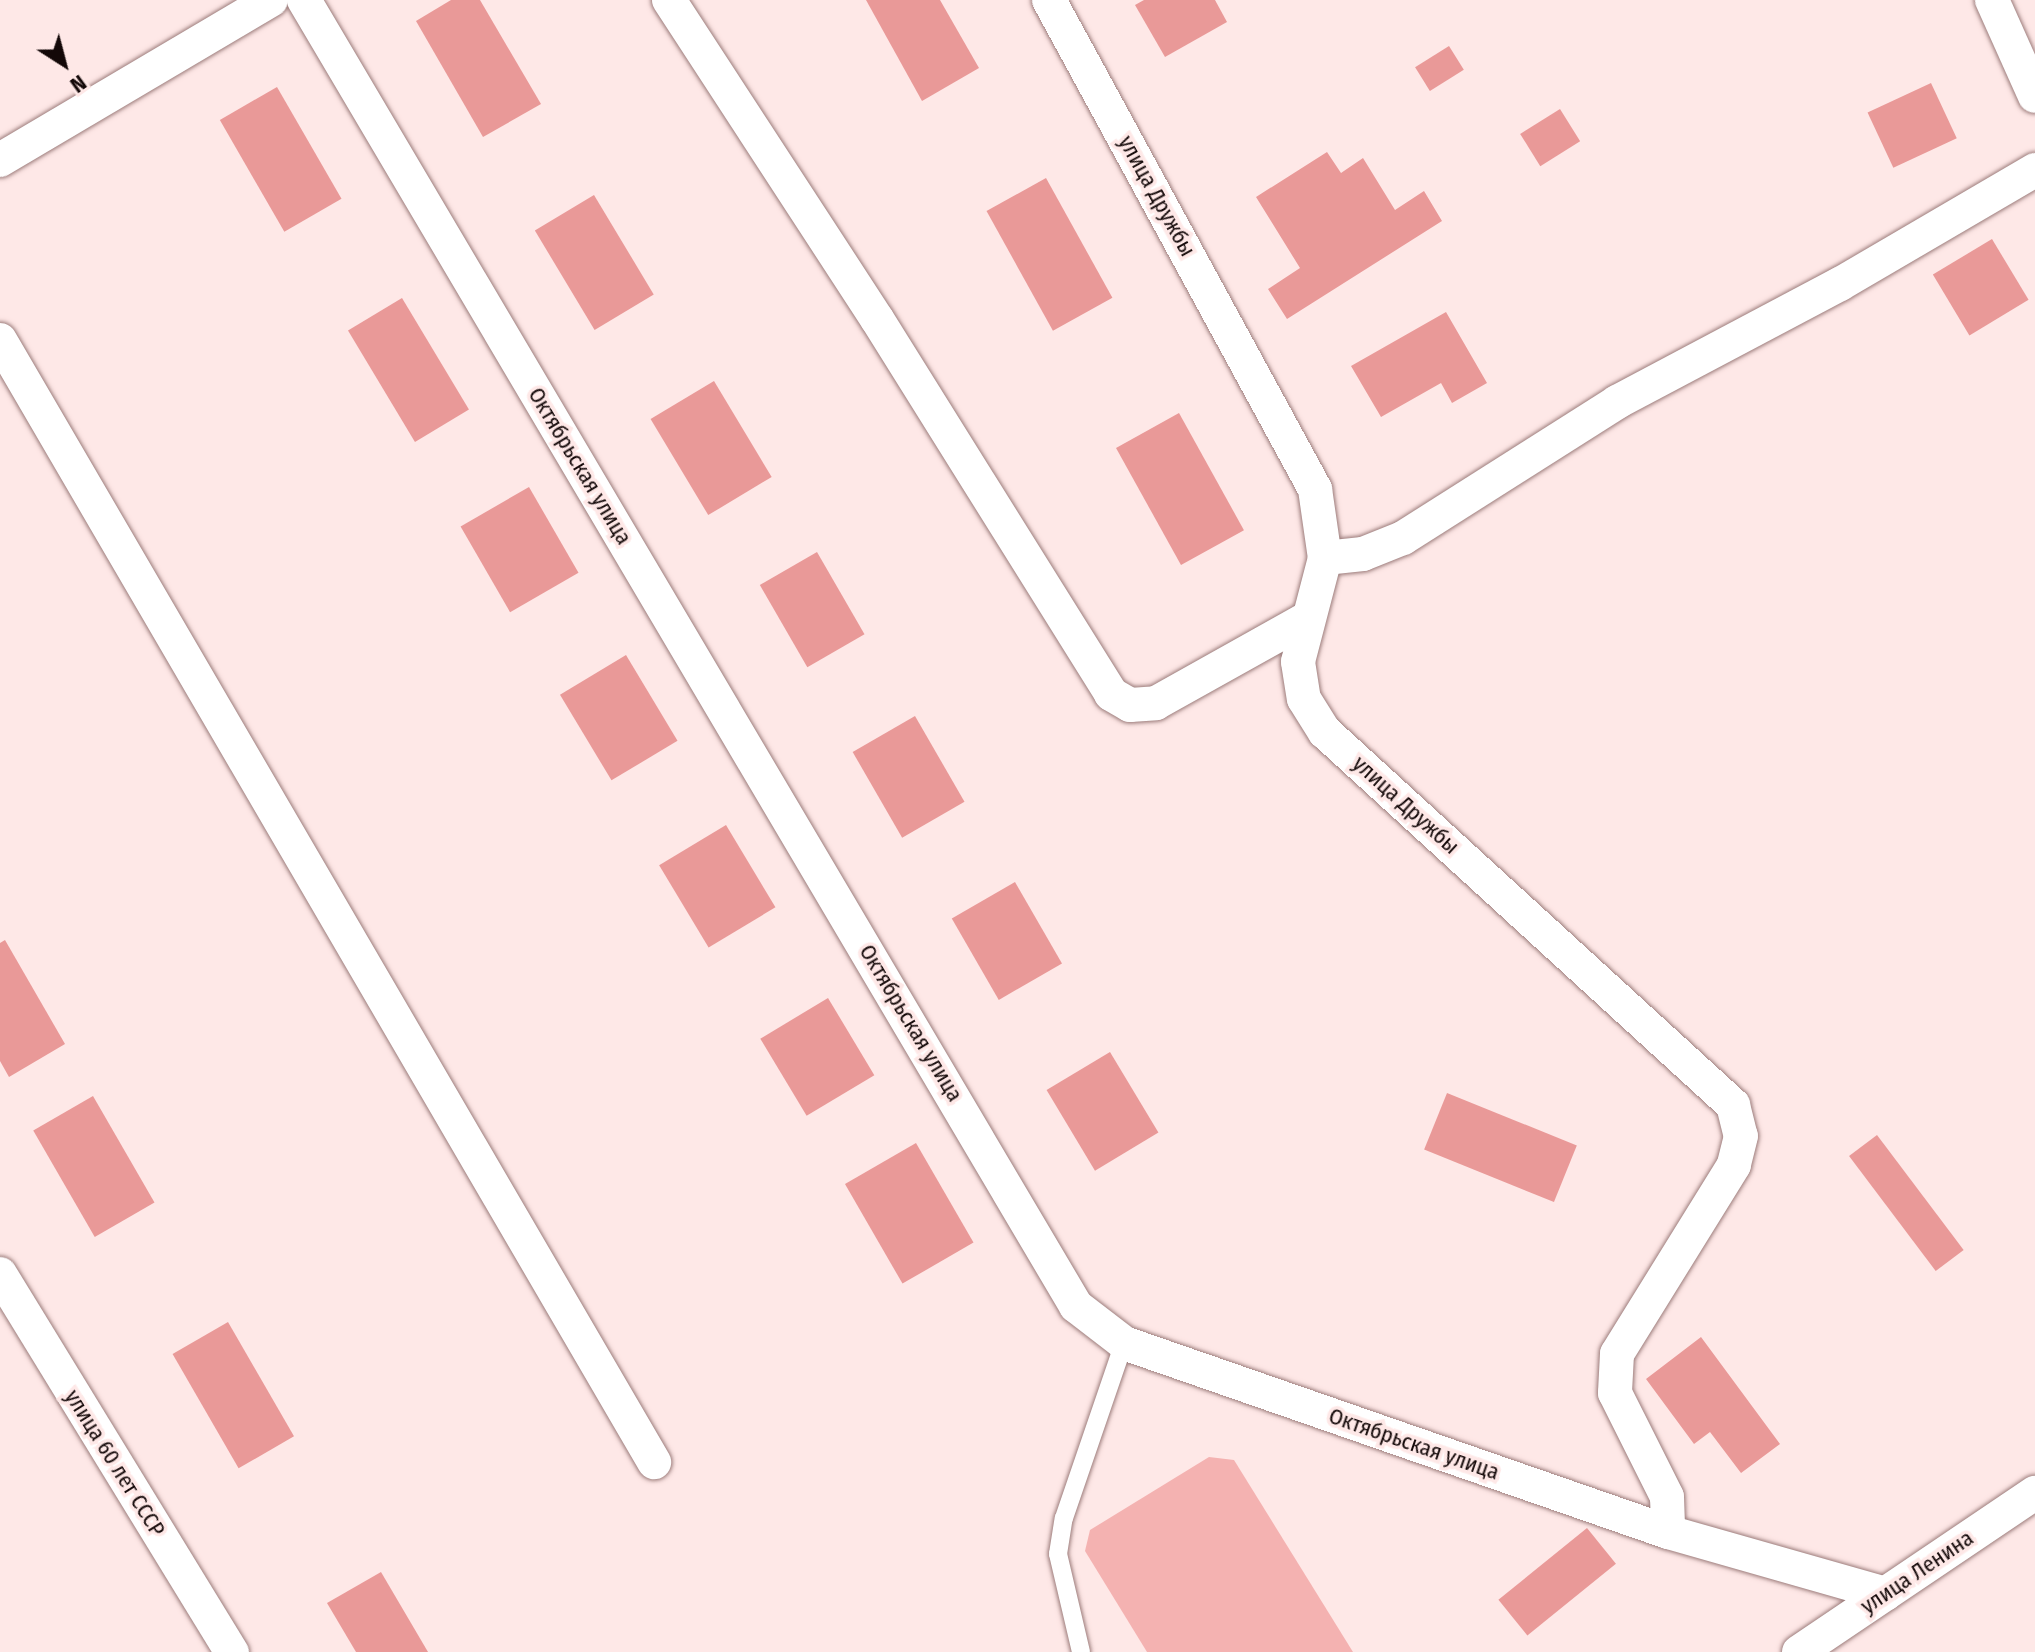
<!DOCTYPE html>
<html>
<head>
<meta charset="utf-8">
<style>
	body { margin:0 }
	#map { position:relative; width:2035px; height:1652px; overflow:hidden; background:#fee8e7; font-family:"Fira Sans Condensed",sans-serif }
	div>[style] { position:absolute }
	.green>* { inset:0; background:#f4b2b1 }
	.building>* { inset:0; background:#e99998; transform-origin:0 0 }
	.roads { filter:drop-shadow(0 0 2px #9c7c7b) drop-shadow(0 0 2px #9c7c7b) }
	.lane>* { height:18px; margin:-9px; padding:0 9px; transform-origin:9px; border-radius:9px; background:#fff }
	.street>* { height:34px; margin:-17px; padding:0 17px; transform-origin:17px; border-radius:17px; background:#fff }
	span { translate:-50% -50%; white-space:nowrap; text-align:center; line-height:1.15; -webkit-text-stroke:7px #fee8e7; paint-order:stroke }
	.street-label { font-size:22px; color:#130808 }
	.north { position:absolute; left:24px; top:24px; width:80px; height:80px; -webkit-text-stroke:6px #fee8e7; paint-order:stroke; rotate:144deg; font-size:22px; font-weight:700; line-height:32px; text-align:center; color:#130808 }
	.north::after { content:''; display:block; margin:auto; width:28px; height:36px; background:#130808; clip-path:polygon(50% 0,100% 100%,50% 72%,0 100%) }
</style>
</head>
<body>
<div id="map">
	<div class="green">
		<i style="clip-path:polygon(1209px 1457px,1234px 1460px,1353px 1652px,1147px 1652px,1085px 1551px,1090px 1530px)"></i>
	</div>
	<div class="building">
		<i style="clip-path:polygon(451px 0,480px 0,541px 104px,483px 137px,416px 21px)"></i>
		<i style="clip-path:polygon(866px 0,940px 0,979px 68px,922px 101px)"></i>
		<i style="clip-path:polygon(1144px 0,1215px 0,1227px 22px,1165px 57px,1135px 5px)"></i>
		<i style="left:1449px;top:46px;width:28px;height:40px;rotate:58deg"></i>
		<i style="left:1931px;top:83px;width:61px;height:70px;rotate:65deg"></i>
		<i style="left:277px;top:87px;width:129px;height:66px;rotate:60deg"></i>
		<i style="left:1560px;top:109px;width:38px;height:47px;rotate:58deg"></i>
		<i style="clip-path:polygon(1327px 152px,1341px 173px,1363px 158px,1395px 210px,1424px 191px,1442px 221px,1287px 319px,1268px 289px,1300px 268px,1256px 197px)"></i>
		<i style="left:1046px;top:178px;width:137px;height:68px;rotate:61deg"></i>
		<i style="left:594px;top:195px;width:116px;height:69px;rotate:59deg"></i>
		<i style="left:1992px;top:239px;width:71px;height:69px;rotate:59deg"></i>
		<i style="left:402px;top:298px;width:130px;height:63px;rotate:59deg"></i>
		<i style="clip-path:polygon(1446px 312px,1487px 383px,1452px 403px,1441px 383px,1381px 417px,1351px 366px)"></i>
		<i style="left:714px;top:381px;width:112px;height:74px;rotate:59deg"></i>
		<i style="left:1179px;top:413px;width:134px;height:72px;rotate:61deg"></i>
		<i style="left:529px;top:487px;width:99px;height:79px;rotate:60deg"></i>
		<i style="left:817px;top:552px;width:95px;height:66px;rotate:60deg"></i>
		<i style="left:626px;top:655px;width:100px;height:77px;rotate:59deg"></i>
		<i style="left:915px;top:716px;width:99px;height:72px;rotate:60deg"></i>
		<i style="left:726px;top:825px;width:96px;height:78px;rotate:59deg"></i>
		<i style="left:1015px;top:882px;width:94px;height:73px;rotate:60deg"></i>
		<i style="clip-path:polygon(5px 940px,65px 1044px,9px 1077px,0 1061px,0 943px)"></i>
		<i style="left:828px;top:998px;width:90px;height:79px;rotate:59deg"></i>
		<i style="left:1110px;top:1052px;width:94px;height:74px;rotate:59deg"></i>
		<i style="left:1447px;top:1093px;width:140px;height:61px;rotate:22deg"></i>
		<i style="left:93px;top:1096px;width:123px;height:69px;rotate:60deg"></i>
		<i style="left:1877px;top:1135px;width:144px;height:35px;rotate:53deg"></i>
		<i style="left:916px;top:1143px;width:115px;height:82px;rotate:60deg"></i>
		<i style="left:228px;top:1322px;width:132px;height:64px;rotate:60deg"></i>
		<i style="clip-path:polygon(1701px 1337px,1780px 1444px,1741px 1473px,1710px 1432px,1694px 1444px,1646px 1379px)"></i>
		<i style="left:1587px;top:1528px;width:46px;height:114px;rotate:51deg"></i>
		<i style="clip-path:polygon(381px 1572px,428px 1652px,356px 1652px,327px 1603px)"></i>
	</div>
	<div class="roads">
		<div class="lane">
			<i style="left:1081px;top:1652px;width:101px;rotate:-103.2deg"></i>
			<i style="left:1058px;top:1554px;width:36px;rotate:-81deg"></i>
			<i style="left:1064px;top:1518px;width:185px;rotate:-71.1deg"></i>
		</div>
		<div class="street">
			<i style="left:304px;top:0;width:1517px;rotate:59.41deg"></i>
			<i style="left:1076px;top:1306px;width:61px;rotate:37.6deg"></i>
			<i style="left:1124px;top:1343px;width:576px;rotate:19.16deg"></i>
			<i style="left:1668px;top:1532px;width:226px;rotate:15.9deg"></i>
			<i style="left:669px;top:0;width:381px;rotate:56.9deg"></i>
			<i style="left:877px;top:319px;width:442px;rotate:58deg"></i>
			<i style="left:1111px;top:694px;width:22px;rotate:30deg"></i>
			<i style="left:1130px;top:705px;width:26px;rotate:-4deg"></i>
			<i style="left:1156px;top:703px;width:174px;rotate:-29.2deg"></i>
			<i style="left:1049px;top:0;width:557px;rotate:61.46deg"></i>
			<i style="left:1315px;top:489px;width:70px;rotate:81.8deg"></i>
			<i style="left:1325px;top:558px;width:107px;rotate:104.6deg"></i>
			<i style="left:1298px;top:662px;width:37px;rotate:81deg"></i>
			<i style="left:1304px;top:699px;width:39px;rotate:58deg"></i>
			<i style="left:1325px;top:732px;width:553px;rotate:42.43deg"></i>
			<i style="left:1733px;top:1105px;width:32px;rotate:76deg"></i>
			<i style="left:1741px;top:1136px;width:30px;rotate:104deg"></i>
			<i style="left:1734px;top:1165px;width:222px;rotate:121.8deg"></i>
			<i style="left:1617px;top:1354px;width:39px;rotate:93deg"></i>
			<i style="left:1615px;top:1393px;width:116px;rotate:63.4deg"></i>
			<i style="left:1667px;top:1497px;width:35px;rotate:88deg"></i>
			<i style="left:1992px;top:0;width:105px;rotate:65.9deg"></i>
			<i style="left:0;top:160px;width:315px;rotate:-30.6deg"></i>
			<i style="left:0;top:340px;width:1299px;rotate:59.76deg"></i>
			<i style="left:1325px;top:558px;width:38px;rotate:-6deg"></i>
			<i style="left:1363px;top:554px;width:43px;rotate:-21.8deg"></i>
			<i style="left:1403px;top:538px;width:254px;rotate:-32.4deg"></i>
			<i style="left:1617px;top:402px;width:252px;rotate:-27.9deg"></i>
			<i style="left:1840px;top:284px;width:226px;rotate:-30.3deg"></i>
			<i style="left:0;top:1274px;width:444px;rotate:58.5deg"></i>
			<i style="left:1799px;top:1652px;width:285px;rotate:-34deg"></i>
		</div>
	</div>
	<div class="street-label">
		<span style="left:1157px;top:196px;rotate:61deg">улица Дружбы</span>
		<span style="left:580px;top:466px;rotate:59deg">Октябрьская улица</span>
		<span style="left:1406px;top:805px;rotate:42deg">улица Дружбы</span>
		<span style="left:911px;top:1023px;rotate:59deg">Октябрьская улица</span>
		<span style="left:1414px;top:1444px;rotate:19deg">Октябрьская улица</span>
		<span style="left:115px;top:1463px;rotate:58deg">улица 60 лет СССР</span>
		<span style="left:1917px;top:1572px;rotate:-34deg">улица Ленина</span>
	</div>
	<div class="north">N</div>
</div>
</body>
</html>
